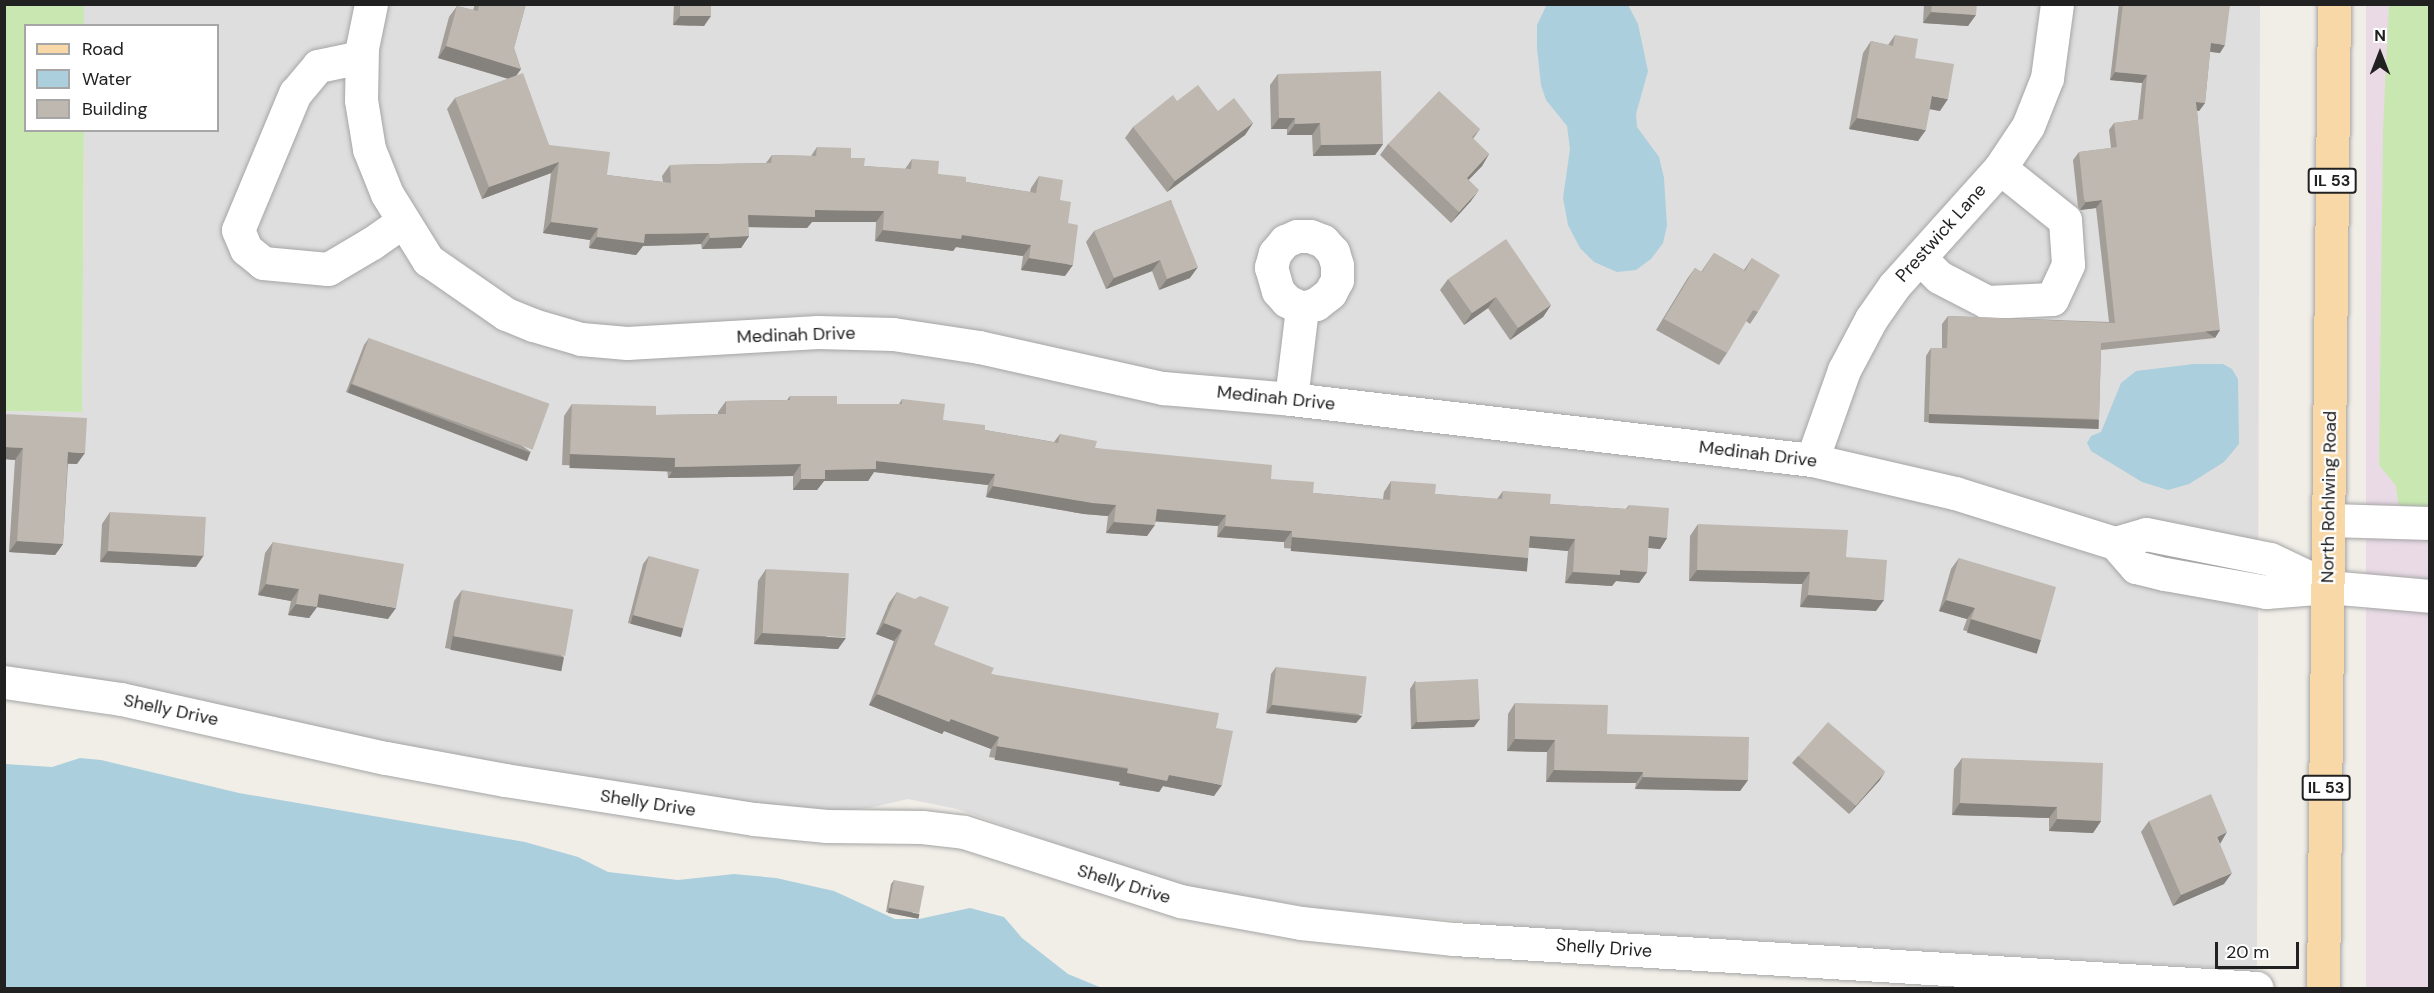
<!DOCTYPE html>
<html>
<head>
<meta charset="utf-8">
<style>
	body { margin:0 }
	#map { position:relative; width:2434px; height:993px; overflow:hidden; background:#f1eee8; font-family:"DM Sans",sans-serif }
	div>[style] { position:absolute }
	.residential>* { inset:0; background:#dfdede }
	.industrial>* { inset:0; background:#e9dae6; transform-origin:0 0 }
	.grass>* { inset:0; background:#c9e8b1 }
	.water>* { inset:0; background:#abcfdc }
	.path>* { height:4px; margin-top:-2px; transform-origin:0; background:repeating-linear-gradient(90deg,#f38977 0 3px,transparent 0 6px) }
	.roads { filter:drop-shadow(0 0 2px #a5a5a5) drop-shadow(0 0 2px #a5a5a5) }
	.minor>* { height:33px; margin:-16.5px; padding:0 16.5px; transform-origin:16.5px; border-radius:16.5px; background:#fff }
	.major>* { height:33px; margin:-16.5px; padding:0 16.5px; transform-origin:16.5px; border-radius:16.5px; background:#f8d8a6 }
	.wall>* { inset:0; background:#a39e98 }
	.shaded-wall>* { inset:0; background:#85817c; transform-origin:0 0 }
	.building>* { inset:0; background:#beb8b1; transform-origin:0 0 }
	span { translate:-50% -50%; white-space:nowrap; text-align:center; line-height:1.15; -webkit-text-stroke:4.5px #fff; paint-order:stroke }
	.shield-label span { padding:2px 4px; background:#fff; border:2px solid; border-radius:4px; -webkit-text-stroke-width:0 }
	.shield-label { font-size:16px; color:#212121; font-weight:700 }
	.street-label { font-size:18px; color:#212121 }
	.frame { position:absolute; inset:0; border:6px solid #212121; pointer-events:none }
	.legend { position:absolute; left:24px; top:24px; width:195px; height:108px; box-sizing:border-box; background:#fff; border:2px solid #a6a6a6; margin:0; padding:8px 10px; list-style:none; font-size:18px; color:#212121 }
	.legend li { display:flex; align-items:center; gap:12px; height:30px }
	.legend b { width:30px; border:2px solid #a6a6a6 }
	.north { position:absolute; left:2350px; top:24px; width:60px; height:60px; -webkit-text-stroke:4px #fff; paint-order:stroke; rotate:0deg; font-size:16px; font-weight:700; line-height:24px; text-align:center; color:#212121 }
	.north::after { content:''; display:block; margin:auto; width:21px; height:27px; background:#212121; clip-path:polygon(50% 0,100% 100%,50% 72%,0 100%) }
	.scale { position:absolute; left:2215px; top:942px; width:84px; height:27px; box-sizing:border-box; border:3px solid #212121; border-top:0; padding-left:8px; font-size:18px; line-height:21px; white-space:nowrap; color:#212121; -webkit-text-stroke:4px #fff; paint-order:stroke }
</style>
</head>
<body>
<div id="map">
	<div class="residential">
		<i style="clip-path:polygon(84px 5px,2260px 5px,2257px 970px,1503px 925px,1319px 908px,1178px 886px,957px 809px,908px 799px,869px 808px,820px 813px,470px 760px,5px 672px,4px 411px,82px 412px,84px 131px,218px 130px,218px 26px,84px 25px)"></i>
	</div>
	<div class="industrial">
		<i style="left:2366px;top:5px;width:63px;height:983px"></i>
	</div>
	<div class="grass">
		<i style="clip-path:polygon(5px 4px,84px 5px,84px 25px,26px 26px,26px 130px,84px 131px,82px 412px,5px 411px)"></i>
		<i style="clip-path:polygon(2389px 5px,2429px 5px,2429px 514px,2400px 516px,2396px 486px,2379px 465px,2383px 129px)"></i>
	</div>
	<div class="water">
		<i style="clip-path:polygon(1547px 4px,1628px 5px,1638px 24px,1648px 71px,1636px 114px,1637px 127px,1659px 157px,1664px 178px,1667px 226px,1663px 243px,1651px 259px,1636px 270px,1617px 272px,1594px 262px,1580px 248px,1568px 225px,1563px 198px,1570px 149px,1567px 126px,1546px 100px,1541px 85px,1537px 48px,1537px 25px)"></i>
		<i style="clip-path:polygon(2194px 364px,2223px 364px,2232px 369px,2238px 379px,2239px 444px,2224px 462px,2189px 484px,2168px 490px,2142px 482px,2091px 451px,2087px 443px,2091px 436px,2101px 432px,2121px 383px,2136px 371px)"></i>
		<i style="clip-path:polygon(80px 758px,101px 760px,239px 793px,525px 842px,578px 857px,608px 872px,678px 880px,734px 874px,776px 878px,834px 891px,895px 919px,919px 919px,970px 908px,1004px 917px,1022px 938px,1068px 974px,1102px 988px,5px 988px,5px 764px,52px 767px)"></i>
	</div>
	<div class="path">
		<i style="left:2430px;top:184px;width:13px;rotate:90deg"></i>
	</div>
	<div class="roads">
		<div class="minor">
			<i style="left:371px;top:4px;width:45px;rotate:101.6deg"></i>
			<i style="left:362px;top:48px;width:52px;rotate:91.1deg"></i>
			<i style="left:361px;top:100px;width:50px;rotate:80.7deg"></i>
			<i style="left:369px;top:149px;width:48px;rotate:68.2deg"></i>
			<i style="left:387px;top:194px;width:78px;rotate:58.2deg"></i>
			<i style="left:428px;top:260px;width:95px;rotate:34.7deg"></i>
			<i style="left:506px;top:314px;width:29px;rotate:22deg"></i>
			<i style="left:533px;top:325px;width:50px;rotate:16.3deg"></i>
			<i style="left:581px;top:339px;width:46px;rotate:5deg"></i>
			<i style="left:627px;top:343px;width:191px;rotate:-3.3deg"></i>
			<i style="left:818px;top:332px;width:75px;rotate:1.5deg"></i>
			<i style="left:893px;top:334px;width:87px;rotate:8.6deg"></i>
			<i style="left:979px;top:347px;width:189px;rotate:12.6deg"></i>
			<i style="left:1163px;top:388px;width:128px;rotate:4.9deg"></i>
			<i style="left:1291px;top:399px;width:525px;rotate:6.68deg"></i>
			<i style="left:1812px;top:460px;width:147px;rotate:13deg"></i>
			<i style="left:1955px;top:493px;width:168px;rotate:17.4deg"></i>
			<i style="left:2115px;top:543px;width:32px;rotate:49deg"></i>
			<i style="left:2136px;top:567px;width:30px;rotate:14deg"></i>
			<i style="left:2165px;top:574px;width:103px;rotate:10.1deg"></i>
			<i style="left:2266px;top:592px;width:62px;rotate:-4.6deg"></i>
			<i style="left:2328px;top:587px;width:102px;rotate:5deg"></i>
			<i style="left:361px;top:57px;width:44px;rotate:168.2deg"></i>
			<i style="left:318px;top:66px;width:35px;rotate:130deg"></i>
			<i style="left:295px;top:93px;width:148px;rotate:112.6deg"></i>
			<i style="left:238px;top:230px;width:21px;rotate:67deg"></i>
			<i style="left:246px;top:249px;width:22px;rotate:39deg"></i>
			<i style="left:263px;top:263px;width:65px;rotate:5.3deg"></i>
			<i style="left:328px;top:269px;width:51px;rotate:-30.6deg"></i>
			<i style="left:372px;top:243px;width:38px;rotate:-35deg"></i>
			<i style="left:1920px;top:258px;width:27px;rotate:45deg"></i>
			<i style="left:1939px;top:277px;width:54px;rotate:27.5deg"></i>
			<i style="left:1987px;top:302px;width:65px;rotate:-2.6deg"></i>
			<i style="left:2052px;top:299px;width:38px;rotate:-65deg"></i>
			<i style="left:2068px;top:264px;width:44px;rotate:-93.9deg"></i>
			<i style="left:2065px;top:220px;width:83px;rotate:-141.3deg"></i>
			<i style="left:1291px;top:399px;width:92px;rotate:-83.1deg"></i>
			<i style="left:1302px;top:308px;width:15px;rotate:-16deg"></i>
			<i style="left:1316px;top:304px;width:18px;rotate:-38deg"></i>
			<i style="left:1330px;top:293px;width:15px;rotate:-62deg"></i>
			<i style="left:1337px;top:280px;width:15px;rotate:-90deg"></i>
			<i style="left:1337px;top:265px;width:14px;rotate:-107deg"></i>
			<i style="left:1333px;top:252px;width:15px;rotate:-132deg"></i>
			<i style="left:1323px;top:241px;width:14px;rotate:-159deg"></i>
			<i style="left:1310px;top:236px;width:13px;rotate:180deg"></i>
			<i style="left:1297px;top:236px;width:13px;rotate:157deg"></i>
			<i style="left:1285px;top:241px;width:16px;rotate:130deg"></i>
			<i style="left:1275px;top:253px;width:15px;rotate:106deg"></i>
			<i style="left:1271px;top:267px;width:25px;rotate:74deg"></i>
			<i style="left:1278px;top:291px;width:13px;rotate:48deg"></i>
			<i style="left:1287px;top:301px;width:17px;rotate:25deg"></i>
			<i style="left:1812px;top:460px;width:96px;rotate:-70.4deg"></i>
			<i style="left:1844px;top:370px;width:58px;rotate:-62.1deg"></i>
			<i style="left:1871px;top:319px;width:40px;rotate:-55.1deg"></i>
			<i style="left:1894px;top:286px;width:159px;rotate:-48.1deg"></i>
			<i style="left:2000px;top:168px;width:50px;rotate:-56.3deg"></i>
			<i style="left:2028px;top:126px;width:52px;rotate:-68.4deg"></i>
			<i style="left:2047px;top:78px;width:75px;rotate:-82.3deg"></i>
			<i style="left:2329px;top:520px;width:101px;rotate:1.7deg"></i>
			<i style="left:2115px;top:543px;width:32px;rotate:-16deg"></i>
			<i style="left:2146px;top:534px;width:126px;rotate:11.4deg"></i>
			<i style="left:2270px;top:559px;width:63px;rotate:25.3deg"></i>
			<i style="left:4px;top:682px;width:118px;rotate:8.3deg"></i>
			<i style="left:121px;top:699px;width:271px;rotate:12.6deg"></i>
			<i style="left:386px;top:758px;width:121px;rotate:10.5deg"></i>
			<i style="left:505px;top:780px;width:252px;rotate:8.9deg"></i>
			<i style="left:754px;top:819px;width:73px;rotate:5.5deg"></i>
			<i style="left:827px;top:826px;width:95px;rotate:0.6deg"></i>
			<i style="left:922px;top:827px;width:42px;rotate:6.8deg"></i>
			<i style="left:964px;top:832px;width:227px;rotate:17.7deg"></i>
			<i style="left:1180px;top:901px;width:123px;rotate:10.3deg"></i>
			<i style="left:1301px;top:923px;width:154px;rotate:6deg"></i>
			<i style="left:1454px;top:939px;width:804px;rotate:3.49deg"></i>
		</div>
		<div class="major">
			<i style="left:2323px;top:988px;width:984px;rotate:-89.36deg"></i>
		</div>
	</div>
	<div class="wall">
		<i style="clip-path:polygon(475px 4px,526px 4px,514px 48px,521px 69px,516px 76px,549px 145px,607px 175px,663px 182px,662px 176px,670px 165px,766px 163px,772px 155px,811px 156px,817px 147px,851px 158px,864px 166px,905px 169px,912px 159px,938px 174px,966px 182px,1030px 192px,1031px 188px,1039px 176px,1060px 200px,1068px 223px,1065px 276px,1021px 270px,1023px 256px,956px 247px,953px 251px,875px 241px,876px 222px,812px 222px,807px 228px,748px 227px,749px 236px,741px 248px,702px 249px,701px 244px,643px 246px,636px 255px,589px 248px,590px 240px,543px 233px,551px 173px,482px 199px,447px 109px,455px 98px,508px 79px,438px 58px,449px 17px,457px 6px,473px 10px)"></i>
		<i style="clip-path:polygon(674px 4px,711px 4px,704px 26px,673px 25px)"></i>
		<i style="clip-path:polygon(1924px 4px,1977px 4px,1968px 26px,1923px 23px)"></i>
		<i style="clip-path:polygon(2119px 4px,2230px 4px,2220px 53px,2210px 52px,2205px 103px,2199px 111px,2197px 110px,2215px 338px,2101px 350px,2099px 419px,2093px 427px,1924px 422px,1926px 356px,1931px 348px,1942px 348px,1942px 324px,1948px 316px,2109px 322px,2096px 208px,2080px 210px,2078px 207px,2073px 160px,2079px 152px,2111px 148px,2109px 130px,2114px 123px,2138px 120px,2142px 83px,2110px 80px)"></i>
		<i style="clip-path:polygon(1895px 35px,1915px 58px,1940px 111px,1930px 109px,1918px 141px,1849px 129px,1863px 53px,1871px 41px,1888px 45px)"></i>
		<i style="clip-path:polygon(1278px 74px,1383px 144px,1375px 155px,1313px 156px,1312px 135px,1287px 135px,1287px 129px,1271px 129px,1270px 85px)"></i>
		<i style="clip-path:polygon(1177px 101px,1218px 111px,1253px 123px,1245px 135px,1167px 192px,1125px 138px,1133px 127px)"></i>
		<i style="clip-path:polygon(1480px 129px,1473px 139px,1489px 154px,1482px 166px,1468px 180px,1471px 201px,1451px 223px,1380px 155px,1388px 144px)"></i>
		<i style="clip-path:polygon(1171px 200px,1190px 278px,1159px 290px,1152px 271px,1106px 289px,1086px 242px,1094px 231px)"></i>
		<i style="clip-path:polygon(1714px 253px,1744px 270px,1752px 258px,1758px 312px,1750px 324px,1746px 321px,1727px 353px,1719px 365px,1656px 330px,1687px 279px,1695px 268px,1701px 272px)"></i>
		<i style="clip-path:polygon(1448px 279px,1551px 305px,1543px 317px,1510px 340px,1488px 308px,1464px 325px,1440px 290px)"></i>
		<i style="clip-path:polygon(369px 338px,531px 452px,525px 459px,346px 392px,364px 345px)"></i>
		<i style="clip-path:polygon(790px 396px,837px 404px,899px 404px,902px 399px,943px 420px,985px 430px,1054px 442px,1060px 434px,1095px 448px,1271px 479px,1313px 493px,1383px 499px,1384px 492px,1391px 481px,1435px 494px,1497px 499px,1503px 491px,1550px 504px,1626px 509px,1629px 505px,1667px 538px,1660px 549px,1648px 548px,1647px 572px,1639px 583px,1616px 581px,1612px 586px,1565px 583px,1568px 551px,1529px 547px,1521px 569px,1284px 548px,1284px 542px,1217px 537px,1218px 526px,1156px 521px,1147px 536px,1106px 533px,1108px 516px,1084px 514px,986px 497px,988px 485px,874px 472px,868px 481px,824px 481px,817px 490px,793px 490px,793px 476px,668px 478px,667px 469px,562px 465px,564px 416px,572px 404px,656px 415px,718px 414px,718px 412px,726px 401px,787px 400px)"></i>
		<i style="clip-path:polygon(4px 414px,77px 464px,68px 464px,63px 544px,55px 555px,9px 552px,15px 460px,4px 459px)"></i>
		<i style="clip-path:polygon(110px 512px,196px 567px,100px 562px,102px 524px)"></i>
		<i style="clip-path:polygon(1698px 524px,1846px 557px,1876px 611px,1800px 607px,1802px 584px,1689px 581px,1690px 536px)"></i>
		<i style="clip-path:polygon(273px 542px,388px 619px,317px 607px,309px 618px,288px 615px,291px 601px,258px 595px,265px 553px)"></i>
		<i style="clip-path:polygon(649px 556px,683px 628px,678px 636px,628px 623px,643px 564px)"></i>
		<i style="clip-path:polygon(1959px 558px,2041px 640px,2033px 651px,1963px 630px,1967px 619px,1939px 611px,1951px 569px)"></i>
		<i style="clip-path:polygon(766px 569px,838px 649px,754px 644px,758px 581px)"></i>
		<i style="clip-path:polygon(462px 590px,564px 657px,556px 669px,445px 648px,454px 601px)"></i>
		<i style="clip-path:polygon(897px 592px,934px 645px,991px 674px,1216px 728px,1214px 796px,1163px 786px,1159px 792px,1119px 785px,1120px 779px,989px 757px,991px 749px,944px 731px,942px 734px,869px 705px,894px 641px,876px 634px,889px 603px)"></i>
		<i style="clip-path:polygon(1276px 667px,1362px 716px,1356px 723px,1266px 713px,1271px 674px)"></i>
		<i style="clip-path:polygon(1415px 681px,1474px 727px,1411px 729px,1410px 689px)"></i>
		<i style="clip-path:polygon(1515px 703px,1607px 734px,1748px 780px,1740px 791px,1635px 789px,1636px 783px,1546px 782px,1547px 752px,1507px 751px,1508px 714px)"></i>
		<i style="clip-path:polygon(1798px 756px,1880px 780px,1849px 814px,1792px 763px)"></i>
		<i style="clip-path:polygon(1962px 758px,2101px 821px,2093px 833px,2049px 831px,2049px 818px,1952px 815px,1954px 769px)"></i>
		<i style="clip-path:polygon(2149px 821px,2220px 844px,2224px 884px,2173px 906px,2141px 832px)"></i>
		<i style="clip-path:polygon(894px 880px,916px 918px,886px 912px,891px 884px)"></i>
	</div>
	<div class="shaded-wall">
		<i style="clip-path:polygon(1931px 12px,1976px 15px,1968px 26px,1923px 23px)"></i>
		<i style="clip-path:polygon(680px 16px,711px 16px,704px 26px,673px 25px)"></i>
		<i style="clip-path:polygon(2211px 43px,2225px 45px,2220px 53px,2206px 51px)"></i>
		<i style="clip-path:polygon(446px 46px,521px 69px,513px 80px,438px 58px)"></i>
		<i style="clip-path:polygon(2115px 72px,2147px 75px,2142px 83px,2110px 80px)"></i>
		<i style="clip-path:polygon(1932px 96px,1948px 99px,1940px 111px,1924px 108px)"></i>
		<i style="clip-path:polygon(2196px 102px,2205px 103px,2199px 111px,2191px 110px)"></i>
		<i style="clip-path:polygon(1279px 118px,1295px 118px,1287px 129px,1271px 129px)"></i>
		<i style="clip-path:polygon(1857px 118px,1926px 130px,1918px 141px,1849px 129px)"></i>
		<i style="clip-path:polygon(1253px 123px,1245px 135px,1167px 192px,1175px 181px)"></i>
		<i style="clip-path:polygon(1320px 123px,1312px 135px,1287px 135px,1295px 124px)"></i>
		<i style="clip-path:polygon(1383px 144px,1375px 155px,1313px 156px,1321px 145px)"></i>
		<i style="clip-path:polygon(1489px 154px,1482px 166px,1459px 190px,1467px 178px)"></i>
		<i style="clip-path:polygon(559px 162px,551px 173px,482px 199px,489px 187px)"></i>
		<i style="clip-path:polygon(1479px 190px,1471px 201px,1451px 223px,1459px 212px)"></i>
		<i style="clip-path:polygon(2102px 200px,2096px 208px,2080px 210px,2086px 202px)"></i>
		<i style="clip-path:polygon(815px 210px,884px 211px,876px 222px,812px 222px,807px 228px,740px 227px,748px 215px)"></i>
		<i style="clip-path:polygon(551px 222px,598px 228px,590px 240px,543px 233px)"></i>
		<i style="clip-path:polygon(883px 230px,962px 235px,1031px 245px,1023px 256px,956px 247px,953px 251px,875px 241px)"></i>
		<i style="clip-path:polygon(709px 233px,701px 244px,643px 246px,636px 255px,589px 248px,597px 237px,645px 234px)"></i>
		<i style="clip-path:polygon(749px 236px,741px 248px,702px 249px,710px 238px)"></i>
		<i style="clip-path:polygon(1029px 258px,1073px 265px,1065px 276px,1021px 270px)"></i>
		<i style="clip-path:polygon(1160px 260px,1152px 271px,1106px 289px,1114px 278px)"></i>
		<i style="clip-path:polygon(1198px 267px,1190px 278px,1159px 290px,1167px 279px)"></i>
		<i style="clip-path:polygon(1496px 297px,1488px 308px,1464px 325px,1472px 313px)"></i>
		<i style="clip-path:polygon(1551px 305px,1543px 317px,1510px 340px,1518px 328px)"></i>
		<i style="left:2220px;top:330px;width:9px;height:120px;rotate:122deg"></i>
		<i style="left:351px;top:384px;width:192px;height:9px;rotate:21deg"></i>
		<i style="left:1929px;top:414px;width:170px;height:9px;rotate:2deg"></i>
		<i style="clip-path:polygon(4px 447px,23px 448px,15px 460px,4px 459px)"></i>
		<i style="clip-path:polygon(68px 452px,85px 453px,77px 464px,60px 463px)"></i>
		<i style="left:570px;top:454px;width:105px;height:14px;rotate:2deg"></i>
		<i style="clip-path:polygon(876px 461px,995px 474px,988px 485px,874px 472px,868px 481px,824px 481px,817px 490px,793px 490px,801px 479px,825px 470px)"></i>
		<i style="clip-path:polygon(801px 464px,793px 476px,668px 478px,675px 467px)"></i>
		<i style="clip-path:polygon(993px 486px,1116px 505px,1108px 516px,1084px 514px,986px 497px)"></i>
		<i style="clip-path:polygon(1157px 509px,1226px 515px,1218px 526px,1149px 521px)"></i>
		<i style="clip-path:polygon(1114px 522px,1155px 525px,1147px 536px,1106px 533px)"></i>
		<i style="clip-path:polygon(1225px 526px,1292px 531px,1284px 542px,1217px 537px)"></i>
		<i style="clip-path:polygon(1530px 536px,1575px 539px,1568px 551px,1522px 547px)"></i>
		<i style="clip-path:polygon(1649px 536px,1667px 538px,1660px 549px,1641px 547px)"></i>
		<i style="left:1292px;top:537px;width:237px;height:14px;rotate:5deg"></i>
		<i style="clip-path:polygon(17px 541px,63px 544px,55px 555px,9px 552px)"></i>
		<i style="clip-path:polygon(108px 551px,204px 555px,196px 567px,100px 562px)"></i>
		<i style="clip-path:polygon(1620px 570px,1647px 572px,1639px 583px,1616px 581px,1612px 586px,1565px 583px,1573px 572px)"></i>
		<i style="clip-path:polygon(1697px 570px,1810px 572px,1802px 584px,1689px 581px)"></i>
		<i style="clip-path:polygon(266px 584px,299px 589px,291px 601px,258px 595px)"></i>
		<i style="clip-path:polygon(319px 594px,396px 608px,388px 619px,311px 606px)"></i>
		<i style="clip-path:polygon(1808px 595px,1884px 600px,1876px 611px,1800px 607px)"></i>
		<i style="clip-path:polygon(1946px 600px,1975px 608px,1967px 619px,1939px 611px)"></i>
		<i style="clip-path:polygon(296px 604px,317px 607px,309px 618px,288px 615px)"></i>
		<i style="left:633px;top:615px;width:52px;height:9px;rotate:15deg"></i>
		<i style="left:1971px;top:619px;width:73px;height:14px;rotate:17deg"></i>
		<i style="clip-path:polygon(884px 623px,902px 630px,894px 641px,876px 634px)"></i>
		<i style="clip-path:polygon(762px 633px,846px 638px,838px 649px,754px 644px)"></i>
		<i style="left:453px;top:636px;width:113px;height:14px;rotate:11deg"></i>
		<i style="clip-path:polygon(877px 694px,951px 719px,999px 737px,991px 749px,944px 731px,942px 734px,869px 705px)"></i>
		<i style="clip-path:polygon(1272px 705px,1362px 716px,1356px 723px,1266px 713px)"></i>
		<i style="clip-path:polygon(1480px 719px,1474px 727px,1411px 729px,1416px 722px)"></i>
		<i style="clip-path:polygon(1515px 739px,1555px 740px,1547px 752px,1507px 751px)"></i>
		<i style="left:997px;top:746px;width:133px;height:14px;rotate:10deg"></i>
		<i style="clip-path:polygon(1554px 770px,1643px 772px,1636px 783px,1546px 782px)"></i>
		<i style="clip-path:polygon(1885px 772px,1880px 780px,1849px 814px,1855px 806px)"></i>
		<i style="clip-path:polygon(1127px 773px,1169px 775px,1222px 785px,1214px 796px,1163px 786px,1159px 792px,1119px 785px)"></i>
		<i style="clip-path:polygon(1643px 777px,1748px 780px,1740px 791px,1635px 789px)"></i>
		<i style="clip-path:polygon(1960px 803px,2057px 807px,2049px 818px,1952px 815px)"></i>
		<i style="clip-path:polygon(2057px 819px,2101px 821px,2093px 833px,2049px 831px)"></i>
		<i style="clip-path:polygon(2227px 832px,2220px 844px,2217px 837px)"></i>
		<i style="clip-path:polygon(2232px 873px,2224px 884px,2173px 906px,2181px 895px)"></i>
		<i style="left:889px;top:908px;width:31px;height:5px;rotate:11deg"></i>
	</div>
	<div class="building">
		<i style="clip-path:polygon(479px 4px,526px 4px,514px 48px,521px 69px,446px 46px,457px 6px,478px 11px)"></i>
		<i style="left:680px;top:4px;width:31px;height:12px"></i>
		<i style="clip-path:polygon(1932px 4px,1977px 4px,1976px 15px,1931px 12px)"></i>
		<i style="clip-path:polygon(2123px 4px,2230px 4px,2225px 45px,2211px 43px,2205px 103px,2196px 102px,2220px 330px,2101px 343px,2099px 419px,1929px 414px,1931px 348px,1947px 348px,1948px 316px,2115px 323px,2102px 200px,2086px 202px,2084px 200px,2079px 152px,2117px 147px,2114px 123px,2143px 119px,2147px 75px,2115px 72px)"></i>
		<i style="clip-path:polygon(1895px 35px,1918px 39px,1915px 58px,1954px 64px,1948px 99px,1932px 96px,1926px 130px,1857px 118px,1871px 41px,1893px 46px)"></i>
		<i style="clip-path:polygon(1381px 71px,1383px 144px,1321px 145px,1320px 123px,1295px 124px,1295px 118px,1279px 118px,1278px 74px)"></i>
		<i style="clip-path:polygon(523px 73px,549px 145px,610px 152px,607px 175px,671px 183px,670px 165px,771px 163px,772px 155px,816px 156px,817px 147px,851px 148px,851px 158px,865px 158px,864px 166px,911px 169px,912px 159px,939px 161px,938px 174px,966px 177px,966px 182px,1036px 193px,1039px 176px,1063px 180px,1060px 200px,1071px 202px,1068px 223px,1078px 225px,1073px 265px,1029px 258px,1031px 245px,962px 235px,961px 239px,883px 230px,884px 211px,815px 210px,815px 217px,748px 215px,749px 236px,710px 238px,709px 233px,645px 234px,644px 243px,597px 237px,598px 228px,551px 222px,559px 162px,489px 187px,455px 98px)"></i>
		<i style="clip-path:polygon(1198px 85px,1218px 111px,1234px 98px,1253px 123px,1175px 181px,1133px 127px,1173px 95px,1177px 101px)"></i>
		<i style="clip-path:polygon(1439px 91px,1480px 129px,1472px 137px,1489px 154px,1467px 178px,1479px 190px,1459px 212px,1388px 144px)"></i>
		<i style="clip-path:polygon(1171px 200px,1198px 267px,1167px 279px,1160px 260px,1114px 278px,1094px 231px)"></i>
		<i style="clip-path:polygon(1506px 239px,1551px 305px,1518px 328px,1496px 297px,1472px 313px,1448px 279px)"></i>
		<i style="clip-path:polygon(1714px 253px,1745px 271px,1752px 258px,1780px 275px,1758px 312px,1753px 310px,1727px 353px,1664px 319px,1695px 268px,1702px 272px)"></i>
		<i style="left:369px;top:338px;width:192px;height:49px;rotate:20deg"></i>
		<i style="clip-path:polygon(790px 396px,837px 396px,837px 404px,902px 404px,902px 399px,945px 404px,943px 420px,985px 425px,985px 430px,1058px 443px,1060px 434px,1097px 441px,1095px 448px,1272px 465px,1271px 479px,1314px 482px,1313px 493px,1390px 500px,1391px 481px,1436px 484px,1435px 494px,1502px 499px,1503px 491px,1551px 494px,1550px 504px,1628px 509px,1629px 505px,1669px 508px,1667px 538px,1649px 536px,1647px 572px,1620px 570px,1620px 575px,1573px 572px,1575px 539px,1530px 536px,1528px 558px,1292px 537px,1292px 531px,1225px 526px,1226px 515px,1157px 509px,1155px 525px,1114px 522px,1116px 505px,1092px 503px,993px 486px,995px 474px,876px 461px,876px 469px,825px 470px,825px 479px,801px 479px,801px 464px,675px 467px,675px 458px,570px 454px,572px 404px,656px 406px,656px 415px,726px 414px,726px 401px,790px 400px)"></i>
		<i style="clip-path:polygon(4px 414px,87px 418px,85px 453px,68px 452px,63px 544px,17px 541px,23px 448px,4px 447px)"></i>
		<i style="left:110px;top:512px;width:96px;height:39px;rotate:3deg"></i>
		<i style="clip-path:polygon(1698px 524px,1848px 530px,1846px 557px,1887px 560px,1884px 600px,1808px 595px,1810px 572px,1697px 570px)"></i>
		<i style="clip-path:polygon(273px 542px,404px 564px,396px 608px,319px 594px,317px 607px,296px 604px,299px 589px,266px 584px)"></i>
		<i style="left:649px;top:556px;width:52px;height:61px;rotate:15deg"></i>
		<i style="clip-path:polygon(1959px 558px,2056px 587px,2041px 640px,1971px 619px,1975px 608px,1946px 600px)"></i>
		<i style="left:766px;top:569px;width:83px;height:64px;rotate:3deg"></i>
		<i style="left:462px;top:590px;width:113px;height:47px;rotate:10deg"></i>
		<i style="clip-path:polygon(897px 592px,915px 599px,920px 596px,949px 607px,934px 645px,994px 668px,991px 674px,1219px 713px,1216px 728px,1233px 731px,1222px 785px,1169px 775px,1167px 781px,1127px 773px,1128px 768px,997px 746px,999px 737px,951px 719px,949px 722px,877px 694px,902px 630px,884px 623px)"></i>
		<i style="left:1276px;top:667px;width:91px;height:38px;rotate:6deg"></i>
		<i style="left:1478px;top:679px;width:40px;height:63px;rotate:87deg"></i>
		<i style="clip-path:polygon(1515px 703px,1608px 705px,1607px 734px,1749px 737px,1748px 780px,1643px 777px,1643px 772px,1554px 770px,1555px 740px,1515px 739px)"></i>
		<i style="left:1828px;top:722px;width:76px;height:45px;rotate:41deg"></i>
		<i style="clip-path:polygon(1962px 758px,2103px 763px,2101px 821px,2057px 819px,2057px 807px,1960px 803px)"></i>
		<i style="clip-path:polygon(2211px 794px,2227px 832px,2217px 837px,2232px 873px,2181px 895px,2149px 821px)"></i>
		<i style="left:894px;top:880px;width:31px;height:28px;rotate:11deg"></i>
	</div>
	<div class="shield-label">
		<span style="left:2332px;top:181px">IL 53</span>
		<span style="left:2326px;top:788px">IL 53</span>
	</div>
	<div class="street-label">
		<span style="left:1941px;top:233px;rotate:-48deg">Prestwick Lane</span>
		<span style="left:796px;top:335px;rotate:-2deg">Medinah Drive</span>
		<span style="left:1276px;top:398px;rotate:6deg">Medinah Drive</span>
		<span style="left:1758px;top:454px;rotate:7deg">Medinah Drive</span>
		<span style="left:2329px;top:497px;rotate:-89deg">North Rohlwing Road</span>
		<span style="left:171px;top:710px;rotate:12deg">Shelly Drive</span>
		<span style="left:648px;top:803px;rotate:9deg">Shelly Drive</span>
		<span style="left:1124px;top:884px;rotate:17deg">Shelly Drive</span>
		<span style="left:1604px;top:948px;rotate:4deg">Shelly Drive</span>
	</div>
	<div class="frame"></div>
	<ul class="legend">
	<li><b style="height:8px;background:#f8d8a6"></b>Road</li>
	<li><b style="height:16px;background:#abcfdc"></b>Water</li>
	<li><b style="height:16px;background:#beb8b1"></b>Building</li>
	</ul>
	<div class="north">N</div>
	<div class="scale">20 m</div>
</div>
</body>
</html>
